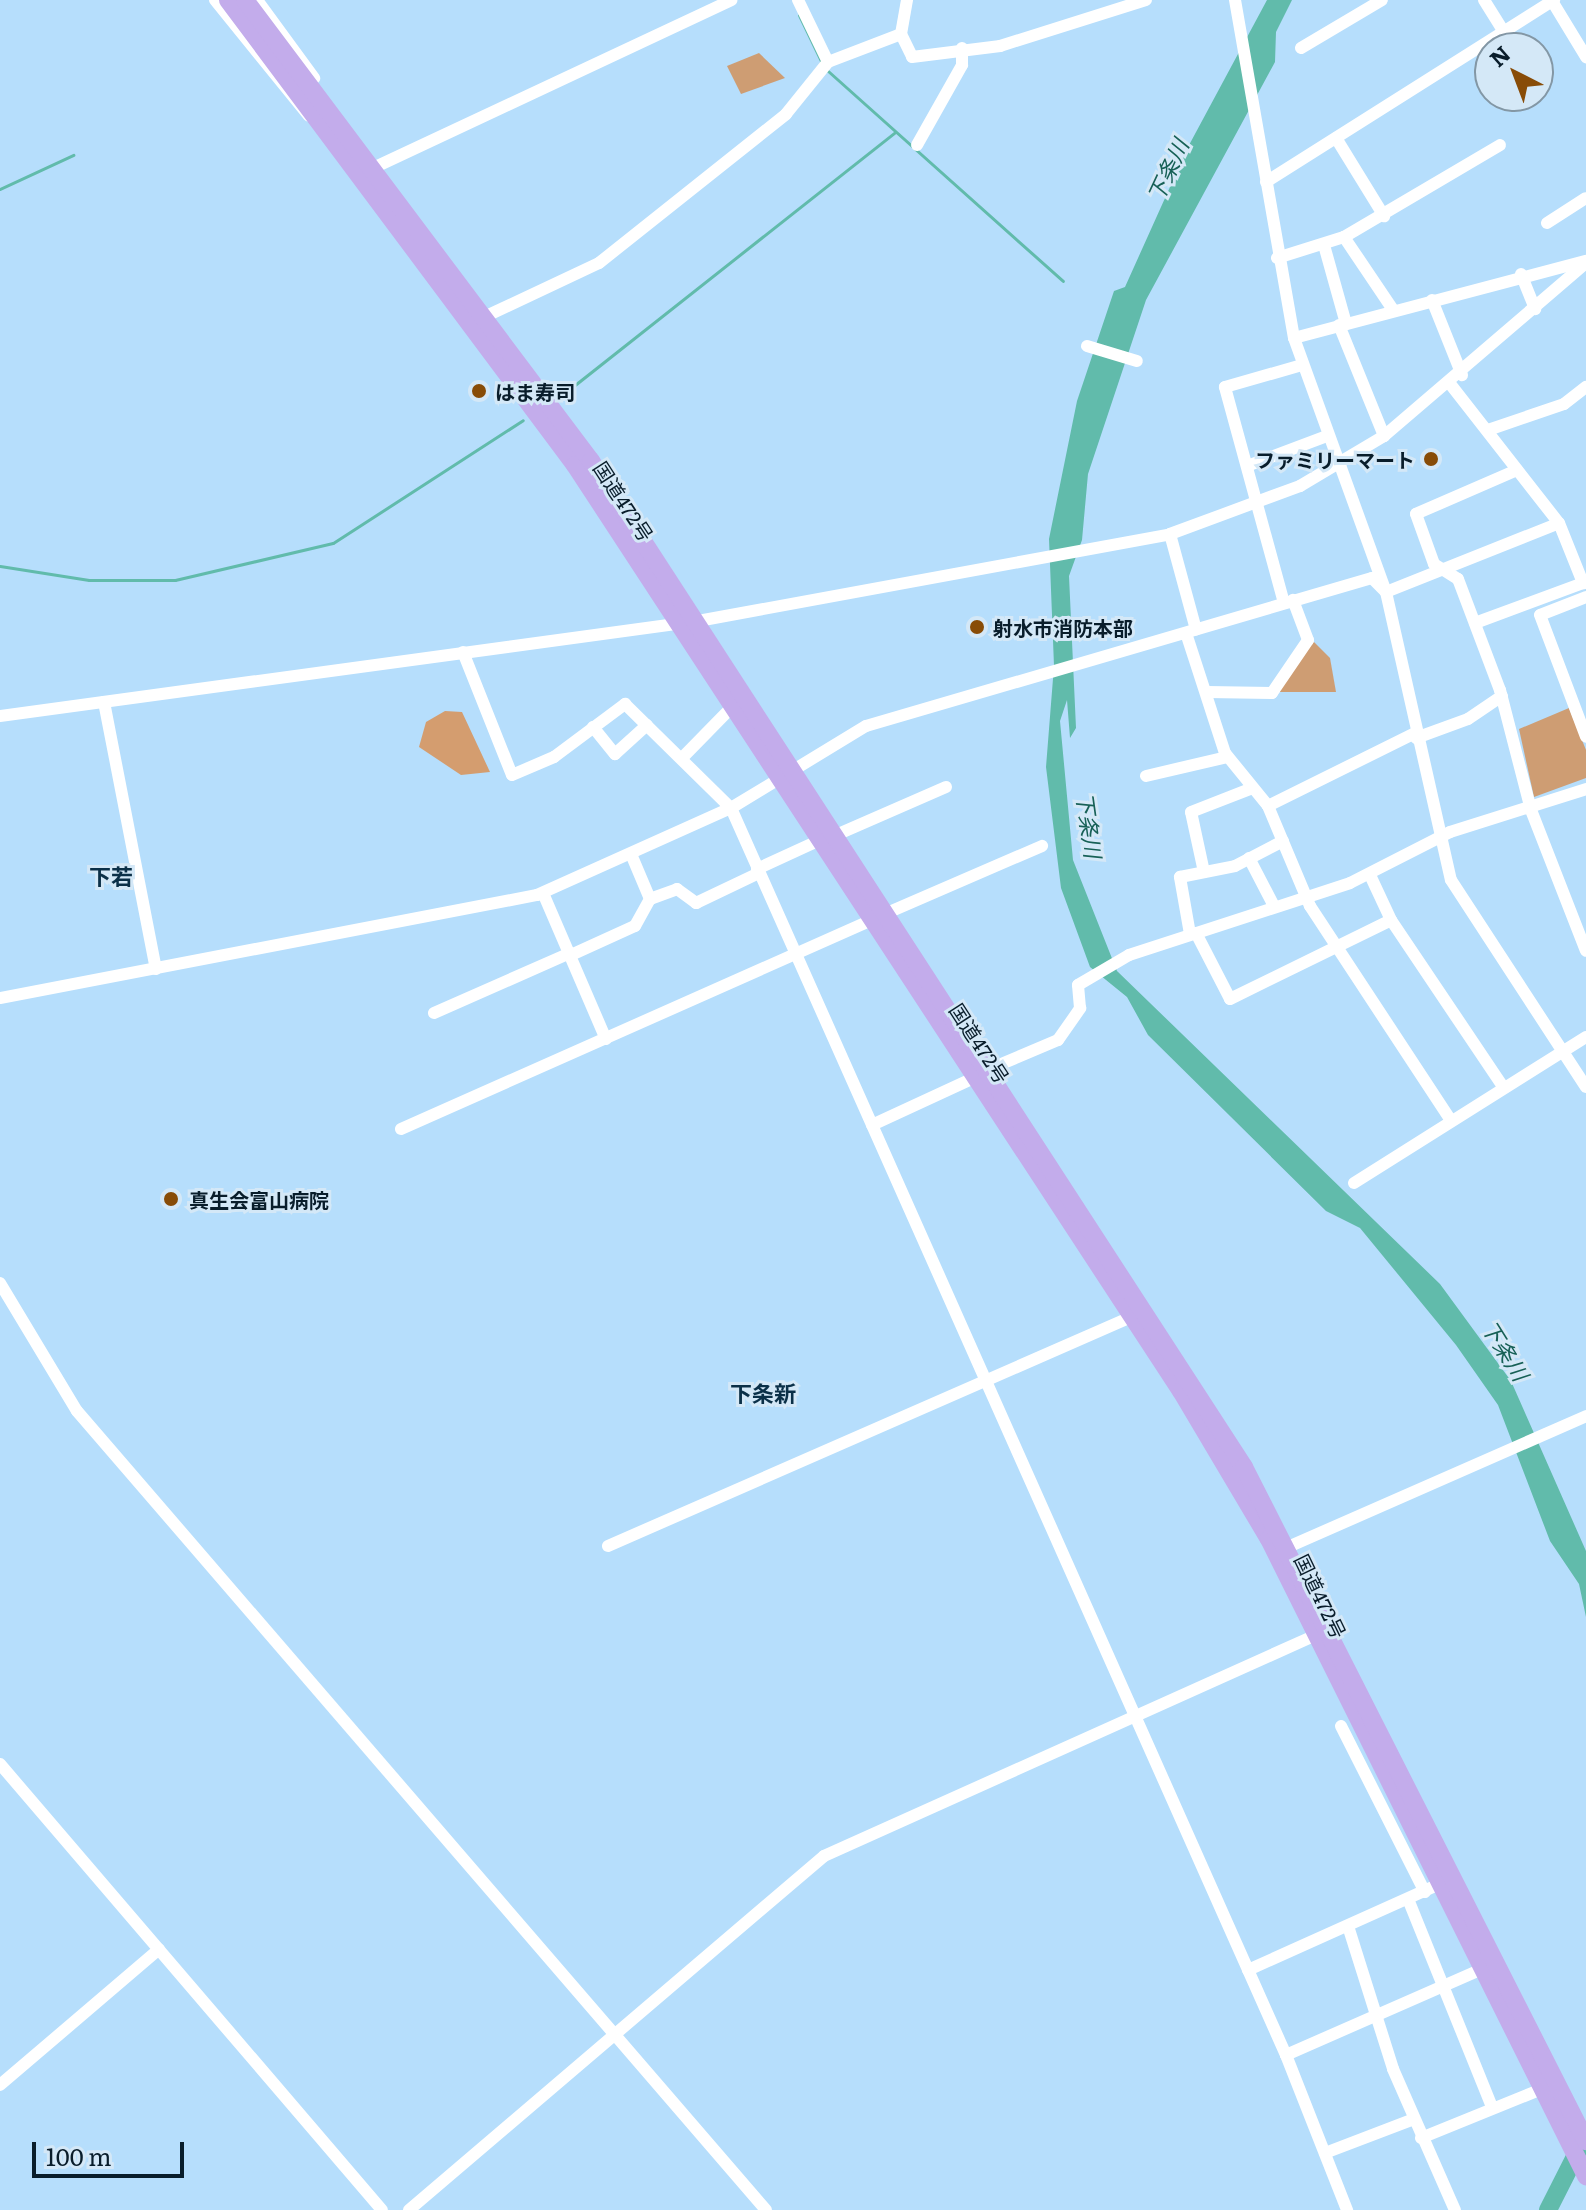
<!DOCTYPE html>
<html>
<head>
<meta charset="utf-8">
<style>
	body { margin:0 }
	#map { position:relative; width:1586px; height:2210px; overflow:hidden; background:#b6defc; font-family:Literata,"Noto Sans JP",serif }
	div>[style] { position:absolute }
	.green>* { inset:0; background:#ce9d73 }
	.forest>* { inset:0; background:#d49d6f }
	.water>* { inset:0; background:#61bbab }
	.stream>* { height:3px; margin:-1.5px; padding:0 1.5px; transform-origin:1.5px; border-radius:1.5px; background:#61bbab }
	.river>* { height:18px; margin:-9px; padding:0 9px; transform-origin:9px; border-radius:9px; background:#61bbab }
	.minor>* { height:12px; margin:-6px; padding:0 6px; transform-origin:6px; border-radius:6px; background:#fff }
	.highway>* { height:18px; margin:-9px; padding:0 9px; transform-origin:9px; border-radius:9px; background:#c3aceb }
	.dots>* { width:22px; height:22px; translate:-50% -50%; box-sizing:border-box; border:4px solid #d4e8f7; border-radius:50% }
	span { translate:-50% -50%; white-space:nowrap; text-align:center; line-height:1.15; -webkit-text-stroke:6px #d4e8f7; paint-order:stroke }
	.poi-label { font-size:20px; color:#091d2b; font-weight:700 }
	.left { translate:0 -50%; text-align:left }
	.right { translate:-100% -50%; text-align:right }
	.street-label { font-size:20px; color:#091d2b }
	.water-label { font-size:22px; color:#176056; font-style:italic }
	.neighbourhood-label { font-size:22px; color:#0b3048; font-weight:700 }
	.north { position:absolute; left:1474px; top:32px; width:80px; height:80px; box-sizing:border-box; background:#d4e8f7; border:2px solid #8397a5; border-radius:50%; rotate:318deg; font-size:22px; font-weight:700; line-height:32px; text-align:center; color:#091d2b }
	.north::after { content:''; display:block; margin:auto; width:28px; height:36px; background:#884c07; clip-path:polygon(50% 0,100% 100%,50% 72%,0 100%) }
	.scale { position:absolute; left:32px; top:2142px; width:152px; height:36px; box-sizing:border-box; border:4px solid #091d2b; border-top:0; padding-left:10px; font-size:24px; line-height:28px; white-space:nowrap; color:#091d2b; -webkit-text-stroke:6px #d4e8f7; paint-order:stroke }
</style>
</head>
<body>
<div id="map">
	<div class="green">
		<i style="clip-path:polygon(759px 53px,785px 78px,741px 94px,727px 66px)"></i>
		<i style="clip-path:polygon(1311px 639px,1330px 658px,1336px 692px,1276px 692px)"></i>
		<i style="clip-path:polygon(1569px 708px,1586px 750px,1586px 778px,1534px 797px,1519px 729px)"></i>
	</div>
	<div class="forest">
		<i style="clip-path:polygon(445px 711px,462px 712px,490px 772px,461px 775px,419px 747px,426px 722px)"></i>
	</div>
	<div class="water">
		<i style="clip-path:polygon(1267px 0,1292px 0,1276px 32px,1275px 62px,1146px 300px,1088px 474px,1082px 540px,1069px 576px,1076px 728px,1070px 738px,1067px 700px,1060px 721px,1073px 860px,1117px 971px,1440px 1284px,1511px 1381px,1586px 1551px,1586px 1617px,1579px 1584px,1550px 1541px,1498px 1405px,1456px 1345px,1360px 1228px,1326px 1211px,1148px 1035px,1127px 997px,1090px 967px,1061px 888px,1046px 767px,1054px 666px,1049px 539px,1077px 401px,1114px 291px,1125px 287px,1188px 147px)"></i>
	</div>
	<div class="stream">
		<i style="left:799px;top:15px;width:55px;rotate:64.4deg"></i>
		<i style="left:828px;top:71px;width:315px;rotate:41.8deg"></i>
		<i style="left:0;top:189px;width:81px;rotate:-25deg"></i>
		<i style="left:566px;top:392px;width:419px;rotate:-38.3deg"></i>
		<i style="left:0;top:566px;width:90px;rotate:8.9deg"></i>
		<i style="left:89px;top:580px;width:86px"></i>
		<i style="left:175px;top:580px;width:162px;rotate:-13.2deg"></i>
		<i style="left:333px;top:543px;width:226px;rotate:-32.9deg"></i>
	</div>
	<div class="river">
		<i style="left:1548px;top:2210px;width:73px;rotate:-63.1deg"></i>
	</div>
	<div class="minor">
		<i style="left:215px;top:0;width:149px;rotate:51deg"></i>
		<i style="left:257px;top:0;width:97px;rotate:53.8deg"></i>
		<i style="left:798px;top:0;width:69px;rotate:64.2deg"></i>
		<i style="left:907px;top:0;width:35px;rotate:100deg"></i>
		<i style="left:901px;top:34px;width:25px;rotate:64deg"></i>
		<i style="left:912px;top:57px;width:89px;rotate:-7.1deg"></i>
		<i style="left:1000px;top:46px;width:153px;rotate:-17.5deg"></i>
		<i style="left:1235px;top:0;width:343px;rotate:80.1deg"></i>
		<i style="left:1294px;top:338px;width:270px;rotate:70.1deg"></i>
		<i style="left:1386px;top:592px;width:295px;rotate:77.3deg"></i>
		<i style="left:1451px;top:880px;width:247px;rotate:56.9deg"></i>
		<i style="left:1484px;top:0;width:38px;rotate:58deg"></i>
		<i style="left:1552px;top:1px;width:66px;rotate:58.7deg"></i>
		<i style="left:1301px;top:48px;width:94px;rotate:-30.7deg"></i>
		<i style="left:1336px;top:138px;width:92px;rotate:58.4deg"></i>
		<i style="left:917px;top:145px;width:92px;rotate:-60.6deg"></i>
		<i style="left:962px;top:65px;width:17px;rotate:-90deg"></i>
		<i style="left:371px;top:169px;width:398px;rotate:-25.1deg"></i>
		<i style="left:1266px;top:182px;width:341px;rotate:-32.3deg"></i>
		<i style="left:1547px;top:223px;width:46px;rotate:-32.7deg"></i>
		<i style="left:1344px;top:237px;width:89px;rotate:56deg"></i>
		<i style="left:1324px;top:245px;width:82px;rotate:74.4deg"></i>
		<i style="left:1277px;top:258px;width:70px;rotate:-17.4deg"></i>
		<i style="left:1344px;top:237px;width:181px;rotate:-30.5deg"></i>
		<i style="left:1521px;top:274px;width:38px;rotate:68deg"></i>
		<i style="left:1432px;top:300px;width:81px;rotate:68.2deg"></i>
		<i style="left:482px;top:318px;width:129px;rotate:-25.2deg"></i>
		<i style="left:599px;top:263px;width:239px;rotate:-38.5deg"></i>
		<i style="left:786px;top:114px;width:67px;rotate:-51.1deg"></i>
		<i style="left:828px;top:62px;width:78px;rotate:-21deg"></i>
		<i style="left:1339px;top:325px;width:120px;rotate:67.9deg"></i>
		<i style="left:1294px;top:338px;width:302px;rotate:-14.8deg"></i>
		<i style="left:1087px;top:346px;width:52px;rotate:16.7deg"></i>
		<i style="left:1451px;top:385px;width:175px;rotate:52deg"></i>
		<i style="left:1559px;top:523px;width:65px;rotate:68.2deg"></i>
		<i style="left:1488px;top:430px;width:80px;rotate:-18.9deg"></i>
		<i style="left:1564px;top:404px;width:28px;rotate:-38deg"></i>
		<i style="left:1247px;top:466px;width:85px;rotate:-20.6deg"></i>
		<i style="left:1517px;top:470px;width:110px;rotate:156.5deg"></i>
		<i style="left:1416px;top:514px;width:53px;rotate:70.2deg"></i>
		<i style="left:1434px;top:564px;width:28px;rotate:32deg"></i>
		<i style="left:1458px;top:579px;width:119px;rotate:69.3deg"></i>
		<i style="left:1500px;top:690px;width:124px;rotate:75.5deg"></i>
		<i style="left:1531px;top:810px;width:151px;rotate:68.7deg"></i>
		<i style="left:1170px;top:534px;width:99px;rotate:74.8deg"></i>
		<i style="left:1386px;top:592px;width:186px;rotate:-21.7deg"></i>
		<i style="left:1586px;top:597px;width:49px;rotate:158.6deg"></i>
		<i style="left:1540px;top:615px;width:130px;rotate:69.3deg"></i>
		<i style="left:1284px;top:603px;width:224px;rotate:-105.3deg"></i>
		<i style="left:1225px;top:387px;width:80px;rotate:-15.9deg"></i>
		<i style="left:1475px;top:623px;width:118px;rotate:-20.3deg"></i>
		<i style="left:1186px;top:633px;width:126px;rotate:72deg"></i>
		<i style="left:1225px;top:753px;width:68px;rotate:50.9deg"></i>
		<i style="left:1268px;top:806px;width:108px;rotate:67.2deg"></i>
		<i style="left:1310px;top:906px;width:254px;rotate:56.7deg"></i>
		<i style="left:463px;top:652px;width:132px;rotate:68.3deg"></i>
		<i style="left:512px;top:775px;width:46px;rotate:-23.2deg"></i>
		<i style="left:554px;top:757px;width:89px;rotate:-36.7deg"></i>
		<i style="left:625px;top:704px;width:148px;rotate:44.5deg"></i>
		<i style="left:731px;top:808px;width:1365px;rotate:66.01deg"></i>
		<i style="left:1286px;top:2055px;width:167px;rotate:68.5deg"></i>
		<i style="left:1207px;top:692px;width:65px;rotate:0.9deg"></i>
		<i style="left:1272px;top:693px;width:64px;rotate:-55.8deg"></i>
		<i style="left:1308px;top:640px;width:43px;rotate:-110.6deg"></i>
		<i style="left:104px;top:702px;width:272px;rotate:79deg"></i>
		<i style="left:0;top:716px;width:704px;rotate:-7.75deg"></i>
		<i style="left:698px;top:621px;width:480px;rotate:-10.4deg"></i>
		<i style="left:1170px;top:534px;width:139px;rotate:-20.3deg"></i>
		<i style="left:1300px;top:486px;width:98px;rotate:-30.8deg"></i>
		<i style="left:1384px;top:436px;width:266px;rotate:-40.6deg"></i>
		<i style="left:593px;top:727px;width:35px;rotate:51deg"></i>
		<i style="left:615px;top:754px;width:43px;rotate:-42.2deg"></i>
		<i style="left:1416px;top:738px;width:55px;rotate:-20.1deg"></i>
		<i style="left:1468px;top:719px;width:41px;rotate:-34.1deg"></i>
		<i style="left:683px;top:757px;width:71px;rotate:-45.6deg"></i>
		<i style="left:1146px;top:776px;width:83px;rotate:-13.2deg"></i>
		<i style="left:1268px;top:806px;width:164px;rotate:-26.4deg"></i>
		<i style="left:836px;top:835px;width:120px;rotate:-23.6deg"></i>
		<i style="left:631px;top:854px;width:49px;rotate:67.1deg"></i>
		<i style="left:1249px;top:858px;width:54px;rotate:62.5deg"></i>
		<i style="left:757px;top:869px;width:69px;rotate:-24.7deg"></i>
		<i style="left:1204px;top:872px;width:61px;rotate:-102.2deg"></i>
		<i style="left:1191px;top:812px;width:63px;rotate:-21.3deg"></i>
		<i style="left:1370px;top:875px;width:50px;rotate:65deg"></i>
		<i style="left:1391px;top:920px;width:197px;rotate:56.1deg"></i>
		<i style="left:543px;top:893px;width:159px;rotate:66.7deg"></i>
		<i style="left:887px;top:913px;width:169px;rotate:-23.4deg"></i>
		<i style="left:1196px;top:933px;width:74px;rotate:62.7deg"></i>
		<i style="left:1230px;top:999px;width:179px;rotate:-26.1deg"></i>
		<i style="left:1190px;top:934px;width:58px;rotate:-100deg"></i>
		<i style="left:1180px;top:877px;width:56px;rotate:-11.3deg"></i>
		<i style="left:1235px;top:866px;width:54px;rotate:-27.5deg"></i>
		<i style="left:571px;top:955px;width:70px;rotate:-24.4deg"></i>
		<i style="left:635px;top:926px;width:31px;rotate:-61deg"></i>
		<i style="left:650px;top:899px;width:29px;rotate:-20deg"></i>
		<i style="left:677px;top:889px;width:24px;rotate:36deg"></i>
		<i style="left:696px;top:903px;width:70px;rotate:-25.5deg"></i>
		<i style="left:0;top:998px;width:547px;rotate:-10.86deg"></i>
		<i style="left:537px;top:895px;width:213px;rotate:-24.2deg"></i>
		<i style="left:731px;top:808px;width:158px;rotate:-31.3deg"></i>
		<i style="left:866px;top:726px;width:527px;rotate:-16.3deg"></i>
		<i style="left:1372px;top:578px;width:20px;rotate:45deg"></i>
		<i style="left:434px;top:1013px;width:149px;rotate:-23.8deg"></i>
		<i style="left:987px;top:1070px;width:77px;rotate:-22.9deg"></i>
		<i style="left:1058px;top:1040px;width:39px;rotate:-55deg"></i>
		<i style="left:1080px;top:1008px;width:23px;rotate:-95deg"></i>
		<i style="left:1078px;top:985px;width:59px;rotate:-30.5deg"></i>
		<i style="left:1129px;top:955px;width:232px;rotate:-18deg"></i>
		<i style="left:1350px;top:883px;width:112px;rotate:-27deg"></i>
		<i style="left:1450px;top:832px;width:143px;rotate:-17.5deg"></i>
		<i style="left:872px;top:1125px;width:115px;rotate:-24.8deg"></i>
		<i style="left:401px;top:1129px;width:515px;rotate:-23.93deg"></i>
		<i style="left:1354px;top:1183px;width:274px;rotate:-32.2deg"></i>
		<i style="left:0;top:1283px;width:149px;rotate:59deg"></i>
		<i style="left:77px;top:1411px;width:1055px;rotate:49.23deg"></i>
		<i style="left:608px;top:1546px;width:571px;rotate:-23.65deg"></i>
		<i style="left:1288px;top:1547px;width:326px;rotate:-23.7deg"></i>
		<i style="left:1341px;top:1726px;width:186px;rotate:63.2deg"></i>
		<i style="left:0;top:1764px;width:587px;rotate:49.42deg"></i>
		<i style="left:1408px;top:1899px;width:224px;rotate:68deg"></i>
		<i style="left:1348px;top:1926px;width:150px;rotate:72.5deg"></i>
		<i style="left:1393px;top:2069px;width:154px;rotate:66.3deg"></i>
		<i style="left:1248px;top:1970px;width:213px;rotate:-24.2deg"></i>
		<i style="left:1286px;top:2055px;width:216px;rotate:-23.7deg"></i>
		<i style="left:0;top:2085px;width:209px;rotate:-40.5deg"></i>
		<i style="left:1421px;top:2138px;width:133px;rotate:-22.1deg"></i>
		<i style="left:1325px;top:2153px;width:95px;rotate:-20.9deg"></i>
		<i style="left:409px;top:2210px;width:545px;rotate:-40.46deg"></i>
		<i style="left:824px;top:1856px;width:539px;rotate:-24.19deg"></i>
	</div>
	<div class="highway">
		<i style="left:228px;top:0;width:580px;rotate:53.27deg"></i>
		<i style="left:575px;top:465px;width:1107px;rotate:56.8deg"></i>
		<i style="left:1181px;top:1391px;width:172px;rotate:59.3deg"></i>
		<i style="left:1269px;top:1539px;width:712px;rotate:63.54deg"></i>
		<i style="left:245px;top:0;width:576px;rotate:53.11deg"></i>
		<i style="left:591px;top:461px;width:1199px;rotate:57.01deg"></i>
		<i style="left:1244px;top:1467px;width:756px;rotate:63.1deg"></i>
	</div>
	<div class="dots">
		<i style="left:479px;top:391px;background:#884c07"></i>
		<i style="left:1431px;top:459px;background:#884c07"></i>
		<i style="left:977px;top:627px;background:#884c07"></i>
		<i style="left:171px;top:1199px;background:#884c07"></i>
	</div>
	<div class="poi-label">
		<span class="left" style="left:495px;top:391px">はま寿司</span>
		<span class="right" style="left:1415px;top:459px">ファミリーマート</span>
		<span class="left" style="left:993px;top:627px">射水市消防本部</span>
		<span class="left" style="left:189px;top:1199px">真生会富山病院</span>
	</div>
	<div class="street-label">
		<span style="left:624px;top:501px;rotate:57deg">国道472号</span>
		<span style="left:980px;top:1043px;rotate:57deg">国道472号</span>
		<span style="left:1321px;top:1596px;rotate:64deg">国道472号</span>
	</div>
	<div class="water-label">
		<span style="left:1167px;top:170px;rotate:-65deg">下条川</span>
		<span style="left:1090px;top:825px;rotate:82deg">下条川</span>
		<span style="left:1506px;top:1350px;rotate:58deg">下条川</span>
	</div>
	<div class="neighbourhood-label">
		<span style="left:111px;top:876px">下若</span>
		<span style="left:763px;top:1393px">下条新</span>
	</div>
	<div class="north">N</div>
	<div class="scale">100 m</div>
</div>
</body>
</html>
